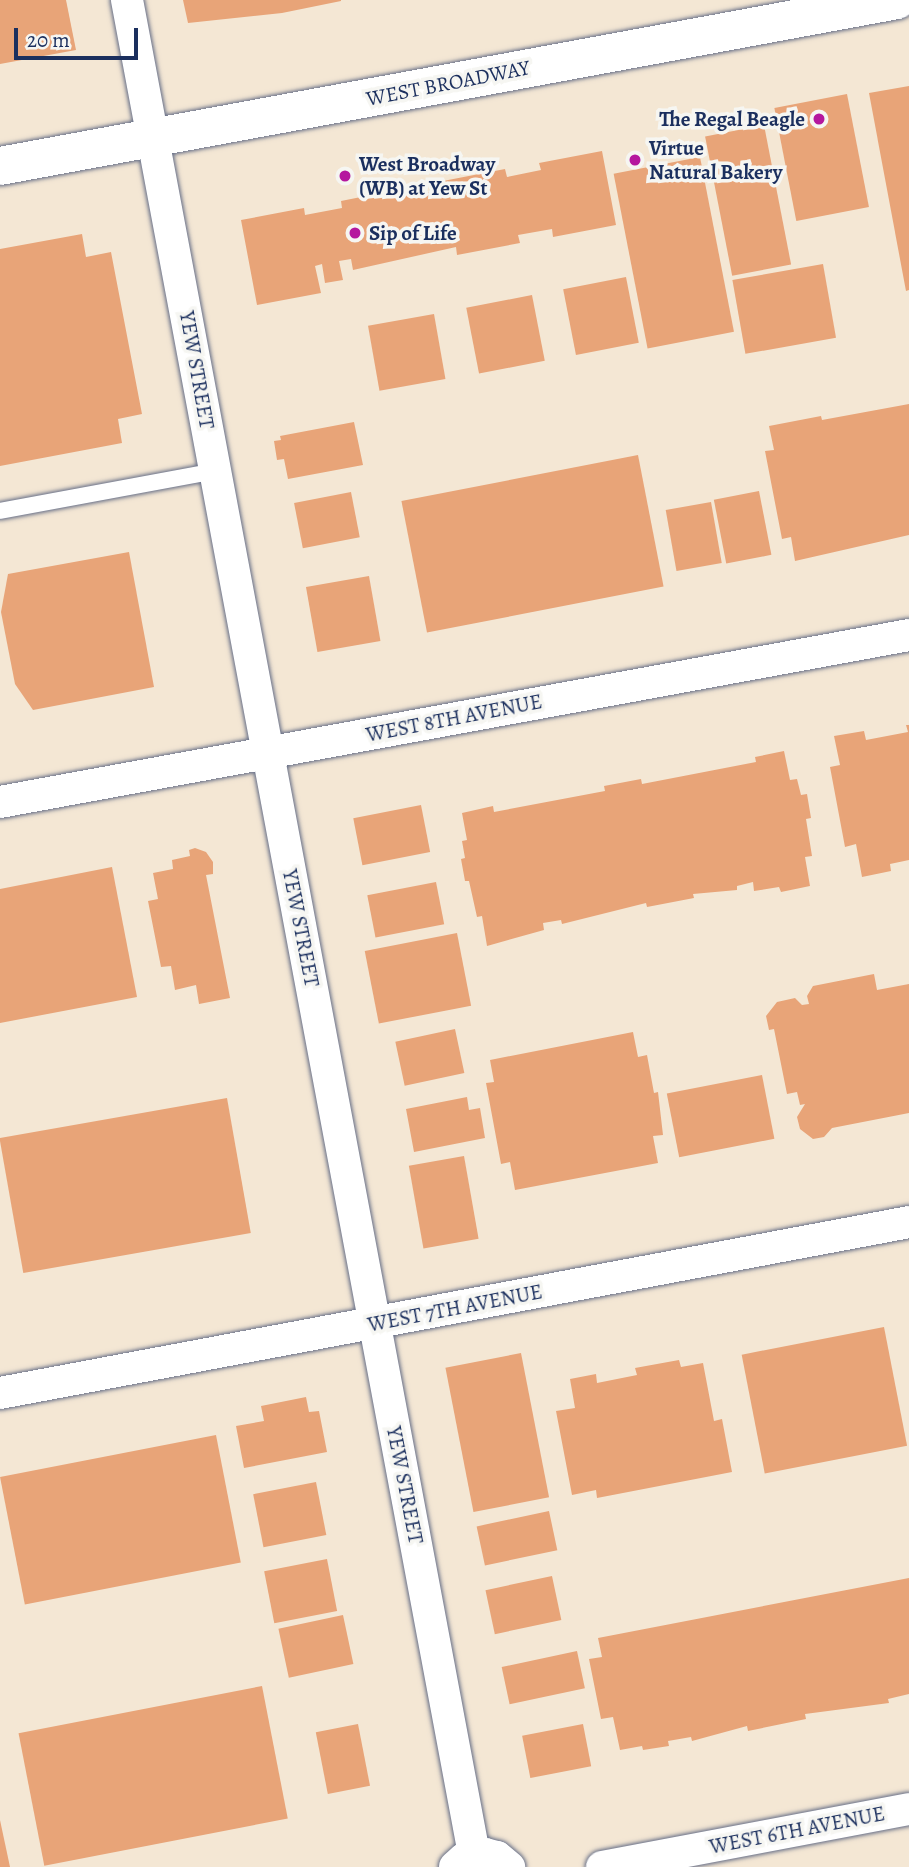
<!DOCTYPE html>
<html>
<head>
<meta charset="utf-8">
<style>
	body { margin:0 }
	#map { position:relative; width:909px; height:1867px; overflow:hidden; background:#f4e7d4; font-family:Alegreya,serif }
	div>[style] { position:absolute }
	.building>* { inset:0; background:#e8a478; transform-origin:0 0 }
	.roads { filter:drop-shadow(0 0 2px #676f87) drop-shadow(0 0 2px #676f87) }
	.service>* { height:16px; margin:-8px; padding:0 8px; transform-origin:8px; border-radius:8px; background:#fff }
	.minor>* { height:32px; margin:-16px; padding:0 16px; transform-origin:16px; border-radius:16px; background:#fff }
	.secondary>* { height:38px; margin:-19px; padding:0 19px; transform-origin:19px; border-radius:19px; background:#fff }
	.dots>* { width:19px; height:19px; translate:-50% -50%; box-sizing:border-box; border:4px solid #f6f6f2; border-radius:50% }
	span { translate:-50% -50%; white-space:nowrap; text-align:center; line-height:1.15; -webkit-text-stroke:7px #f6f6f2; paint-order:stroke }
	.street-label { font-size:21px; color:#1b2f5e }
	.poi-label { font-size:21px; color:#1b2f5e; font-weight:700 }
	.right { translate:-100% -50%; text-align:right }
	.left { translate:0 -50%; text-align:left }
	.scale { position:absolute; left:14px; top:28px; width:124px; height:32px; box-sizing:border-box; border:4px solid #1b2f5e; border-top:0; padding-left:9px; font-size:21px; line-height:24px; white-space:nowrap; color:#1b2f5e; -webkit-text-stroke:5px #f6f6f2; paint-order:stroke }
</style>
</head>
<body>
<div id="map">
	<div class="building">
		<i style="clip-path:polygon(0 0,66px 0,76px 50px,0 64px)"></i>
		<i style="clip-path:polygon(183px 0,341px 0,341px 1px,282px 13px,188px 23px)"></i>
		<i style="clip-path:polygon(909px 86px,909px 290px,906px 291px,869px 93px)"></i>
		<i style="left:847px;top:94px;width:115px;height:74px;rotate:79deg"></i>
		<i style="left:764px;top:125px;width:142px;height:60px;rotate:79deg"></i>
		<i style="clip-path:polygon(602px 151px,616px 225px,553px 237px,552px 229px,518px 235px,520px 243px,457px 255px,456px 247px,353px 270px,351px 259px,339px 261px,343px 280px,325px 283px,322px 264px,315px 266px,321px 293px,257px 305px,241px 220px,304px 208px,305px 215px,342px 208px,341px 201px,406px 188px,407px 196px,444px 189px,443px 181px,505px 169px,507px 177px,541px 170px,539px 163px)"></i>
		<i style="left:700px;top:157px;width:178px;height:88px;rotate:79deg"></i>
		<i style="clip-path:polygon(82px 234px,86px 257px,111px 252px,142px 414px,118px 419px,122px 443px,0 466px,0 249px)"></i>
		<i style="left:823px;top:264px;width:75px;height:92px;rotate:80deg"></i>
		<i style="left:626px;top:277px;width:67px;height:64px;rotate:79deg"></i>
		<i style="left:532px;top:295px;width:67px;height:67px;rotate:79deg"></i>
		<i style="left:434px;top:314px;width:66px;height:67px;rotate:80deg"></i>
		<i style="clip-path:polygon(909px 404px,909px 535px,795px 561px,791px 537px,782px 539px,765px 451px,774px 450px,769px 426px,821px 416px,822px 420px)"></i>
		<i style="clip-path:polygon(354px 422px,363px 465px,288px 479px,284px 459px,277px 460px,274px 441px,281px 440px,280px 436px)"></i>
		<i style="left:638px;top:455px;width:134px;height:241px;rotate:79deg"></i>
		<i style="left:759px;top:491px;width:65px;height:46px;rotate:79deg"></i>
		<i style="left:351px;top:492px;width:46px;height:58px;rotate:79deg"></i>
		<i style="left:711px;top:502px;width:62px;height:46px;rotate:80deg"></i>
		<i style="clip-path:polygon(129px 552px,154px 687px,33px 710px,15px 684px,1px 612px,8px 574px)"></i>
		<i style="left:369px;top:576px;width:66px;height:64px;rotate:80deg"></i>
		<i style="clip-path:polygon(906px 725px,909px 725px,909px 860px,890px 864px,891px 871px,862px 877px,856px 844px,845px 847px,830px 767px,840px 765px,834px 736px,864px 731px,866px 740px,908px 732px)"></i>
		<i style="clip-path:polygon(784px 751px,790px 780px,797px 779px,801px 795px,807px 794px,811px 818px,806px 819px,812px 856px,805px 857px,810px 886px,781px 892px,779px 887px,754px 891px,753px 882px,737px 886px,737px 890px,693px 894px,694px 898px,647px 907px,646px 903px,562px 924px,561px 920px,543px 923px,544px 930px,487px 946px,482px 916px,477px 917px,469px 881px,465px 881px,461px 859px,465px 858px,462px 841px,467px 840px,462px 813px,493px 806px,494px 812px,605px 791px,604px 786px,641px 779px,642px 784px,756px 762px,755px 757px)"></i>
		<i style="left:421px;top:805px;width:48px;height:69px;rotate:79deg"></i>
		<i style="clip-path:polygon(195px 848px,206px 852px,213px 862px,213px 874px,206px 875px,230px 998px,199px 1004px,196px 985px,175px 990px,171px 966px,161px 967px,148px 901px,158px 899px,153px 873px,173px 869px,172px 860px,190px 856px,189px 850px)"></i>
		<i style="clip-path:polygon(112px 867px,137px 997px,0 1023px,0 889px)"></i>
		<i style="left:436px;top:882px;width:43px;height:70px;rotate:79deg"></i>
		<i style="left:457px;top:933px;width:74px;height:94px;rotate:79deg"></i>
		<i style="clip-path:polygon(874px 974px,877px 990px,909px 984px,909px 1113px,832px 1128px,824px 1137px,813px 1139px,800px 1129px,797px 1117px,805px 1104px,800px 1105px,797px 1092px,787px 1094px,774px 1029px,769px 1030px,766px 1016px,777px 1002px,795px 998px,802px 1005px,809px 1004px,807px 996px,813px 986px)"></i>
		<i style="left:455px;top:1029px;width:45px;height:61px;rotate:78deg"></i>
		<i style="clip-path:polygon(633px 1032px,638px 1057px,647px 1055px,654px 1093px,658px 1092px,663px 1135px,653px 1136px,658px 1163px,515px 1190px,510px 1162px,501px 1164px,486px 1083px,494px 1082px,490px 1060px)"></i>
		<i style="left:762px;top:1075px;width:65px;height:97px;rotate:79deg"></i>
		<i style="clip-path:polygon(467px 1097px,469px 1110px,480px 1108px,485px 1138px,414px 1152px,406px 1109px)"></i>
		<i style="left:227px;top:1098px;width:137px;height:231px;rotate:80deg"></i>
		<i style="left:464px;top:1156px;width:84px;height:56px;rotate:80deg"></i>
		<i style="left:884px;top:1327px;width:121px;height:145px;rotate:79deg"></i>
		<i style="left:521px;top:1353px;width:147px;height:77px;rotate:79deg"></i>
		<i style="clip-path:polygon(679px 1360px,681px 1367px,703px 1363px,714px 1421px,722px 1419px,732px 1472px,597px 1498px,596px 1490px,572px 1495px,556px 1411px,575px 1408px,570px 1379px,596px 1374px,597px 1383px,637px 1375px,635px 1368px)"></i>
		<i style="clip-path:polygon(306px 1397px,309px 1412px,319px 1411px,327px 1452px,244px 1468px,236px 1426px,264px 1421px,261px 1406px)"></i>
		<i style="left:216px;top:1435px;width:130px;height:220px;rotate:79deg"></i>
		<i style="left:316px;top:1482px;width:54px;height:64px;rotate:79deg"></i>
		<i style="left:549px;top:1511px;width:40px;height:74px;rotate:78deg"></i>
		<i style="left:327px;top:1559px;width:53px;height:64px;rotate:79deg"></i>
		<i style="left:552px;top:1576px;width:45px;height:68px;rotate:78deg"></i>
		<i style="clip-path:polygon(909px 1578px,909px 1694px,888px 1699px,889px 1703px,805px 1714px,806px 1719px,748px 1731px,747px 1726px,692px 1741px,691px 1737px,668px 1741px,669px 1746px,643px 1750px,642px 1746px,620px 1750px,613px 1717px,601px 1719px,589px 1659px,602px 1657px,598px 1638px)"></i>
		<i style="left:343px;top:1615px;width:50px;height:66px;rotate:78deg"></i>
		<i style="left:577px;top:1651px;width:38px;height:77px;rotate:78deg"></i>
		<i style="left:262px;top:1686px;width:135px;height:248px;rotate:79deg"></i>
		<i style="left:358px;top:1724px;width:63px;height:43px;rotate:79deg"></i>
		<i style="left:583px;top:1724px;width:43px;height:62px;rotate:79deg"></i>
		<i style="clip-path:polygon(0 1820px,10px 1867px,0 1867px)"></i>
	</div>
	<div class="roads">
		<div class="service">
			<i style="left:0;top:511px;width:219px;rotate:-10.5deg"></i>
		</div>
		<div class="minor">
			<i style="left:127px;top:0;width:1887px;rotate:79.4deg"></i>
			<i style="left:0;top:802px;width:924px;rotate:-10.41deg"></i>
			<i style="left:0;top:1393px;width:925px;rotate:-10.65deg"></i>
			<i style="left:455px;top:1867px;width:12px;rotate:-42deg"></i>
			<i style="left:464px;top:1859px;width:22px;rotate:-13deg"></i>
			<i style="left:485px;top:1854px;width:12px;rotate:14deg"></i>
			<i style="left:497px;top:1857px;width:16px;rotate:40deg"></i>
			<i style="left:602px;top:1867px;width:312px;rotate:-10.7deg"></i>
		</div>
		<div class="secondary">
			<i style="left:0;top:166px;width:912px;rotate:-10.48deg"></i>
		</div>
	</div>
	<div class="dots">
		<i style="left:819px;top:119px;background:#b5179e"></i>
		<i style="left:635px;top:160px;background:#b5179e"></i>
		<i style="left:345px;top:176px;background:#b5179e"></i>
		<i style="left:355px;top:233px;background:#b5179e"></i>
	</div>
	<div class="street-label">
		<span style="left:448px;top:83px;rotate:-11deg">WEST BROADWAY</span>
		<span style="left:197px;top:370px;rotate:80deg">YEW STREET</span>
		<span style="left:454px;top:718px;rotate:-11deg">WEST 8TH AVENUE</span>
		<span style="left:301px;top:928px;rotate:79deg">YEW STREET</span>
		<span style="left:455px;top:1308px;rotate:-11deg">WEST 7TH AVENUE</span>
		<span style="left:405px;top:1485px;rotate:79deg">YEW STREET</span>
		<span style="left:797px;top:1830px;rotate:-11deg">WEST 6TH AVENUE</span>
	</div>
	<div class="poi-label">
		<span class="right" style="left:805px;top:119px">The Regal Beagle</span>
		<span class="left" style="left:649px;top:160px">Virtue<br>Natural Bakery</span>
		<span class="left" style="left:359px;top:176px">West Broadway<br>(WB) at Yew St</span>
		<span class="left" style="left:369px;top:233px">Sip of Life</span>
	</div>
	<div class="scale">20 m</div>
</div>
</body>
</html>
